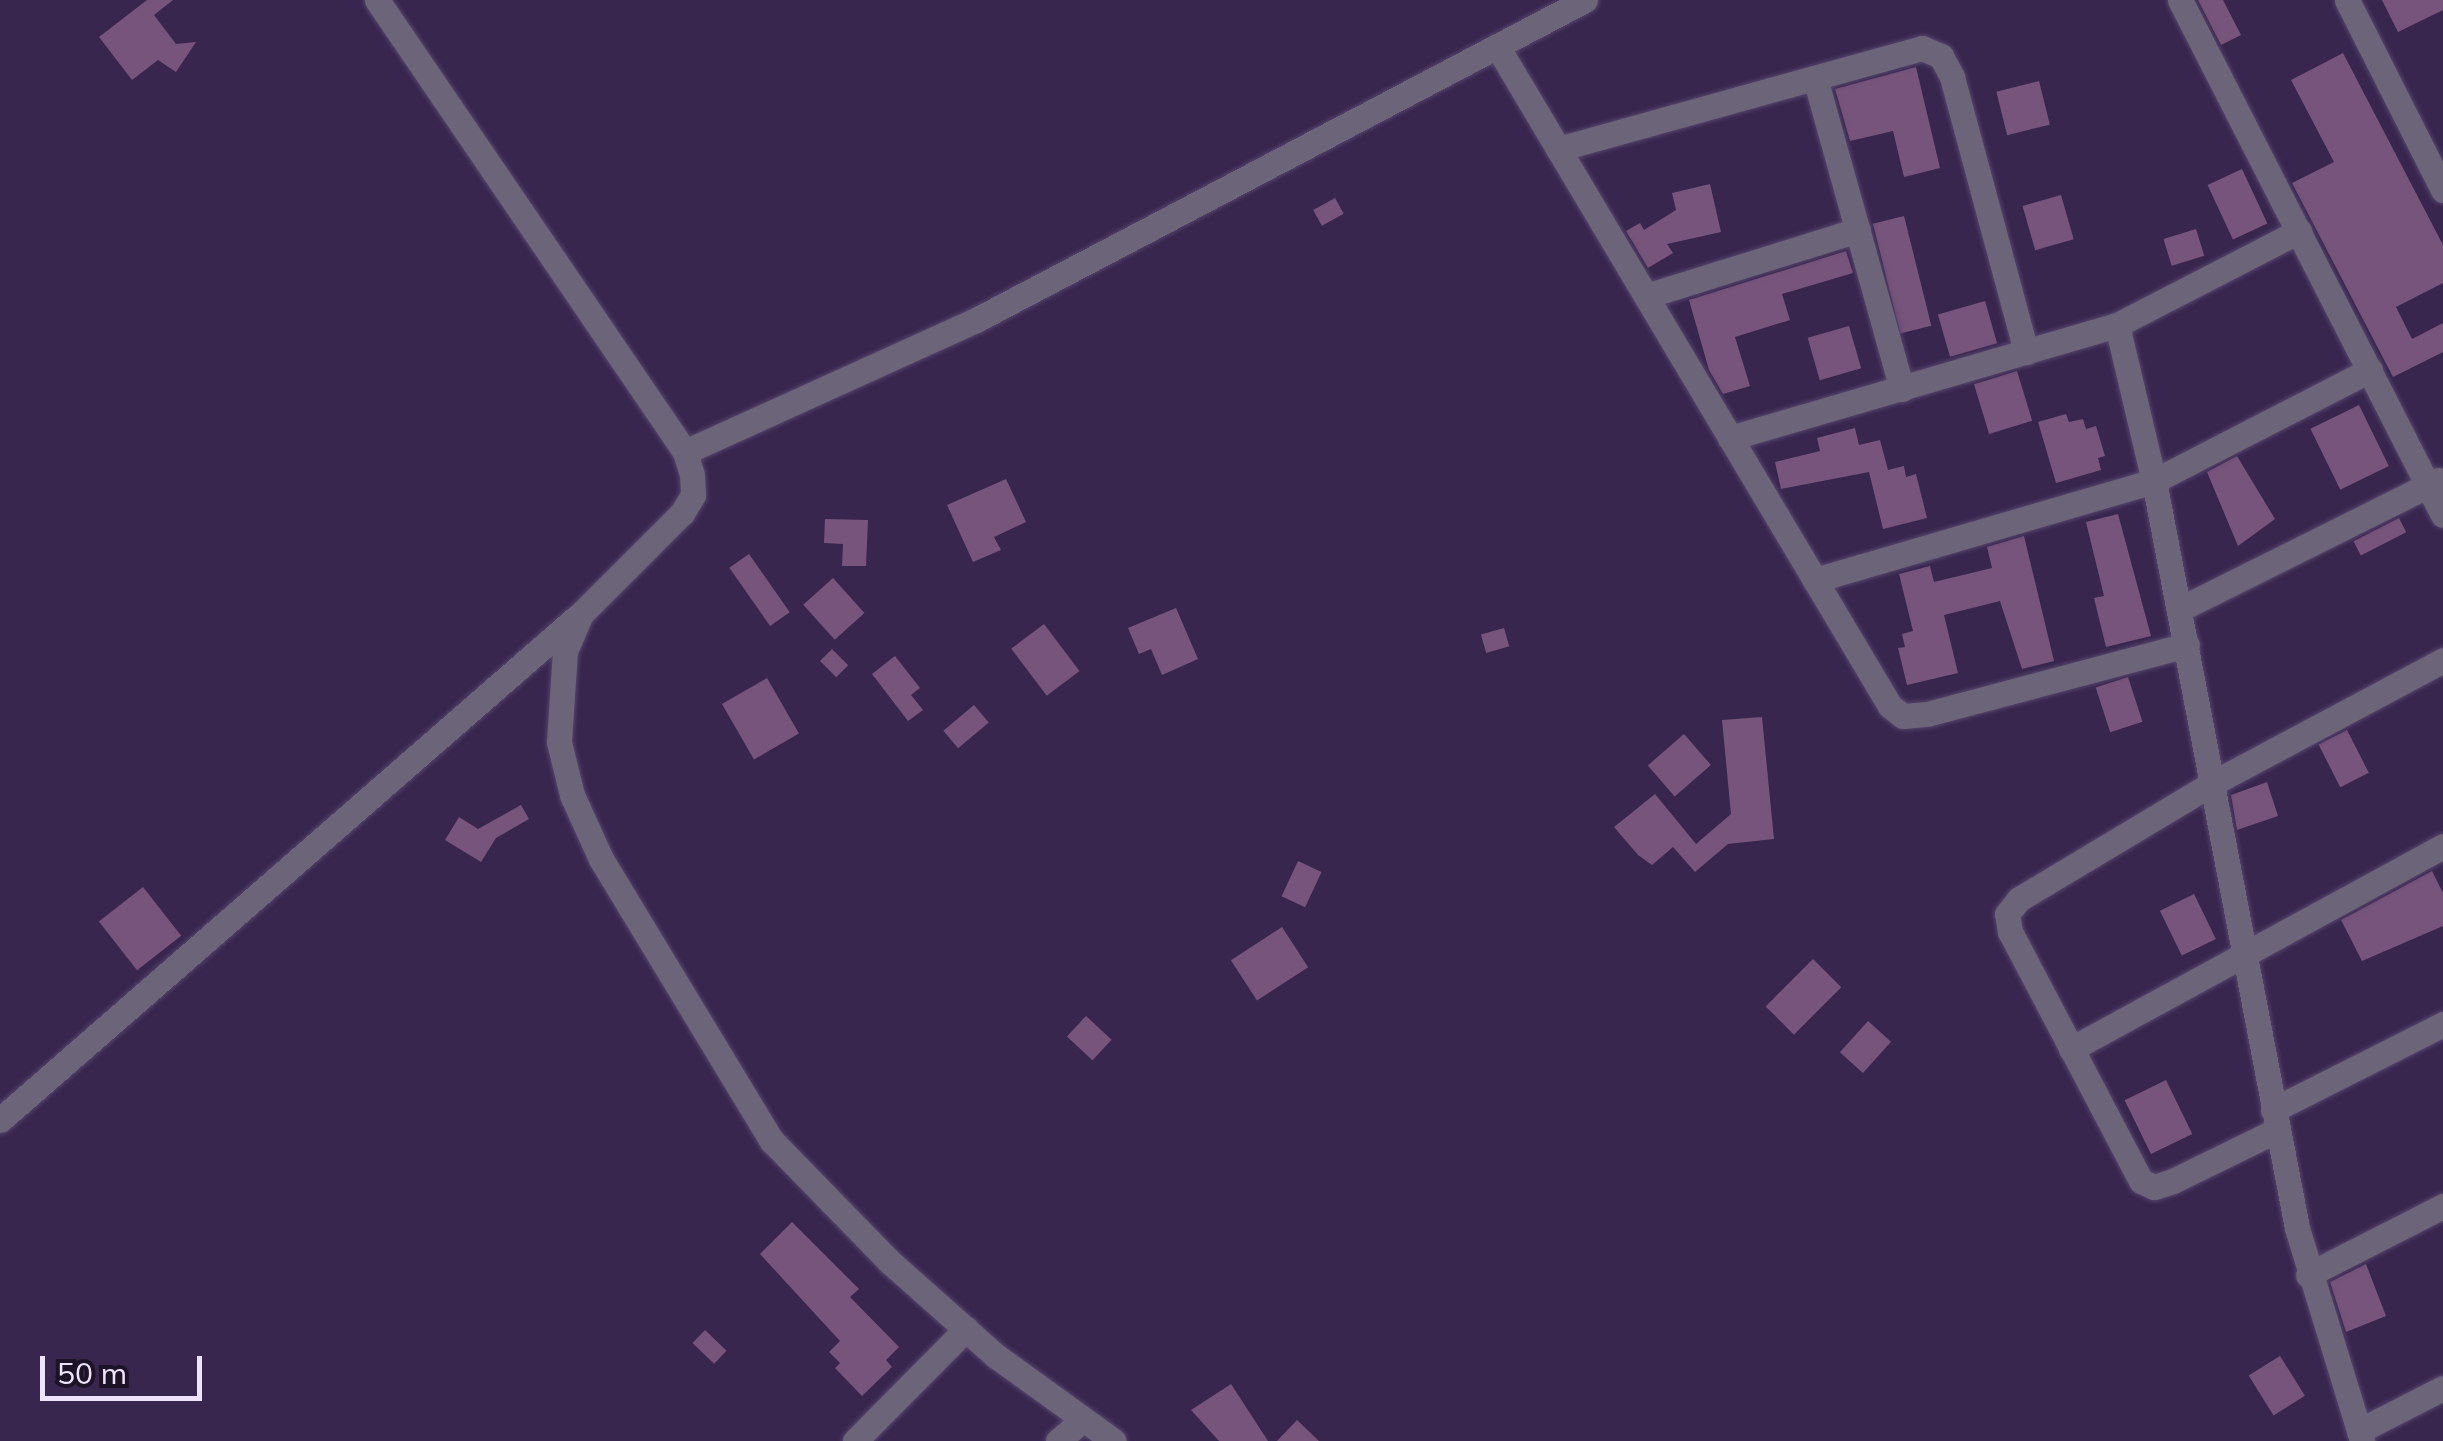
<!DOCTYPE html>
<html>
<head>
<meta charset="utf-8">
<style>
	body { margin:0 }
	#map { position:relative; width:2443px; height:1441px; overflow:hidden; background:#38264f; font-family:Mulish,sans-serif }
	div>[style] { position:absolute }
	.building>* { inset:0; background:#77547b; transform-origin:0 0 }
	.roads { filter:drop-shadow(0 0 2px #55446b) drop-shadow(0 0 2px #55446b) }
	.minor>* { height:25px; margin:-12.5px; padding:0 12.5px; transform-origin:12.5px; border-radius:12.5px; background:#6c6479 }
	span { translate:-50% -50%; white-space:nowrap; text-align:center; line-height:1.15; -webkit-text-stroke:10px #1c1426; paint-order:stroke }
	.scale { position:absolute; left:40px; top:1356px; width:162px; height:45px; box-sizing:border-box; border:5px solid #ede3fd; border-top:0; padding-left:12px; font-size:30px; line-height:35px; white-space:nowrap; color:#ede3fd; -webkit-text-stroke:8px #1c1426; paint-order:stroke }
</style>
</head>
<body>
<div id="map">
	<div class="building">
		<i style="clip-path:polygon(147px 0,173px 0,154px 15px,176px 44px,196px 42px,176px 72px,158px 60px,132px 80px,99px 37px)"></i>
		<i style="clip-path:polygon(2198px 0,2223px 0,2241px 35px,2221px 45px)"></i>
		<i style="clip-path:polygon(2382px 0,2443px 0,2443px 10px,2398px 32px)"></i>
		<i style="clip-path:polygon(2343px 53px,2443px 245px,2443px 283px,2396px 307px,2412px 339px,2443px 323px,2443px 352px,2393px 377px,2292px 183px,2334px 162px,2291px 80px)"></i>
		<i style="clip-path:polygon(1916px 67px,1940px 168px,1904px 177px,1893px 131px,1850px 141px,1835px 89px)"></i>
		<i style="left:2039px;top:81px;width:45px;height:44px;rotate:76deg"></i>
		<i style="left:2242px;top:169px;width:60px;height:38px;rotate:65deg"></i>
		<i style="clip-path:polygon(1710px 184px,1721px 232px,1667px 244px,1673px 253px,1648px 268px,1626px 231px,1640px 223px,1644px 230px,1676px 210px,1672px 193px)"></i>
		<i style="left:2061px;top:195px;width:46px;height:40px;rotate:74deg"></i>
		<i style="left:1335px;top:198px;width:18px;height:25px;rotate:61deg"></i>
		<i style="left:1904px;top:216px;width:113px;height:32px;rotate:76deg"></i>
		<i style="left:2196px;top:229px;width:28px;height:34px;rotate:73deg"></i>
		<i style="clip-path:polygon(1846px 251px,1853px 273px,1782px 294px,1790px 320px,1735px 337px,1750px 386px,1723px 394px,1709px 370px,1689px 300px)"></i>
		<i style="left:1985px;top:301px;width:44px;height:49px;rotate:74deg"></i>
		<i style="left:1849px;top:326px;width:44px;height:43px;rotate:74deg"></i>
		<i style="left:2017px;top:371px;width:52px;height:45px;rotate:73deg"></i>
		<i style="left:2359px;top:405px;width:68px;height:54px;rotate:64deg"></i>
		<i style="clip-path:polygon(2066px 414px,2069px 422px,2083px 419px,2086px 429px,2096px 426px,2105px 456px,2098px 458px,2101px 470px,2056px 483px,2038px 422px)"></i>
		<i style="clip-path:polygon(1855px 428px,1859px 445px,1880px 440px,1888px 470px,1904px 466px,1906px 477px,1916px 474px,1927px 518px,1883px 529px,1869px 472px,1781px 489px,1775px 462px,1820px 451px,1817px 438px)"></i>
		<i style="clip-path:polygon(2237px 456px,2275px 519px,2238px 546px,2207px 472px)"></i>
		<i style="clip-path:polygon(1006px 479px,1026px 522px,994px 537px,1001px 550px,973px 562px,947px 505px)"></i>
		<i style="clip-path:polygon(2118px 514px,2151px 636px,2106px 647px,2094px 598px,2104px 596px,2086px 522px)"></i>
		<i style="left:2399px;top:518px;width:16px;height:51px;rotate:63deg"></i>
		<i style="clip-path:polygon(825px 519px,868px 520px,866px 566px,842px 566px,843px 544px,824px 543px)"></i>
		<i style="clip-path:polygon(2024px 536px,2054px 661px,2022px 669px,2000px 601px,1944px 615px,1958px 673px,1907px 685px,1898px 648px,1905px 647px,1902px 634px,1913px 631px,1899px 574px,1930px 566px,1934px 582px,1992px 568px,1987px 547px)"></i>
		<i style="left:749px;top:554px;width:71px;height:24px;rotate:55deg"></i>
		<i style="left:833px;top:578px;width:47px;height:40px;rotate:48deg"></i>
		<i style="clip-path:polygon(1176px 608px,1198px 659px,1162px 675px,1151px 649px,1139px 654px,1128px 628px)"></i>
		<i style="left:1044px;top:624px;width:59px;height:41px;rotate:53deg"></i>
		<i style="left:1504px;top:628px;width:19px;height:24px;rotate:74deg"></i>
		<i style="left:832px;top:649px;width:23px;height:17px;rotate:45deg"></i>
		<i style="clip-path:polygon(895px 656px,920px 688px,911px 695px,923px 710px,908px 721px,872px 674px)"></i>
		<i style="left:2128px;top:677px;width:47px;height:34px;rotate:72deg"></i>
		<i style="left:767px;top:678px;width:64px;height:52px;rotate:60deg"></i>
		<i style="left:974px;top:705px;width:23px;height:40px;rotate:50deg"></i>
		<i style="clip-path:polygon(1762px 717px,1774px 839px,1728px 844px,1695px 872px,1673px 847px,1652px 865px,1638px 855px,1614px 827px,1655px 794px,1696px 844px,1731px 814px,1722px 720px)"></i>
		<i style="left:2347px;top:730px;width:48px;height:32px;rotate:63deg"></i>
		<i style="left:1684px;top:734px;width:41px;height:48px;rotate:49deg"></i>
		<i style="clip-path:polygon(2267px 782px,2278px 816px,2237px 830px,2231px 795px)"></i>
		<i style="clip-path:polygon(521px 805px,529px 819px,496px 838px,481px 862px,445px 840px,459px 817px,478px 829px)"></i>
		<i style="left:1298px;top:861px;width:26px;height:39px;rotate:25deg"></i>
		<i style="clip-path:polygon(2432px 871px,2443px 893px,2443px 926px,2362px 961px,2341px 920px)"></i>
		<i style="left:143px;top:887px;width:62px;height:56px;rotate:52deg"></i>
		<i style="left:2194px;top:894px;width:50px;height:38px;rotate:64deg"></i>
		<i style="left:1282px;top:927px;width:48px;height:61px;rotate:57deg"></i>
		<i style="left:1813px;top:959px;width:40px;height:67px;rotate:45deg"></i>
		<i style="left:1086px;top:1016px;width:35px;height:28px;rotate:43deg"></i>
		<i style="left:1868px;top:1021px;width:31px;height:42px;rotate:42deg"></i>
		<i style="left:2166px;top:1080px;width:60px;height:46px;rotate:64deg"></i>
		<i style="clip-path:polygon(792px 1222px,859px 1289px,850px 1297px,899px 1347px,886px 1360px,892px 1367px,862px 1396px,835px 1368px,840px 1363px,829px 1352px,840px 1341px,760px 1254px)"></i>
		<i style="clip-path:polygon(2366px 1264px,2386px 1316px,2346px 1332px,2330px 1282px)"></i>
		<i style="left:705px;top:1330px;width:30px;height:18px;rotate:44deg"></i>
		<i style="left:2280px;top:1356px;width:47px;height:37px;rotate:58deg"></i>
		<i style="clip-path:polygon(1231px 1384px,1268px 1441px,1219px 1441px,1191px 1410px)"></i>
		<i style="clip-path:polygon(1297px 1420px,1319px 1441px,1277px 1441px)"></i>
	</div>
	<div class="roads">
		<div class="minor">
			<i style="left:377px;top:0;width:547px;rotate:55.73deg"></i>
			<i style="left:685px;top:452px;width:24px;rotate:73deg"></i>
			<i style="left:692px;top:475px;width:20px;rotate:87deg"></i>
			<i style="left:693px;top:495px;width:21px;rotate:121deg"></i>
			<i style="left:682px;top:513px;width:143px;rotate:135deg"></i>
			<i style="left:581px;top:614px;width:40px;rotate:113.4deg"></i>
			<i style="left:565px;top:651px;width:91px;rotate:93.8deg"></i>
			<i style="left:559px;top:742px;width:55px;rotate:76.2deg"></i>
			<i style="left:572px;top:795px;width:70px;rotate:65.6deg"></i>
			<i style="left:601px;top:859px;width:330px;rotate:58.8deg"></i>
			<i style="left:772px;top:1141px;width:169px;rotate:45.7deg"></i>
			<i style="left:890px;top:1262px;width:142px;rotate:41.6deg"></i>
			<i style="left:996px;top:1356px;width:145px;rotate:35.8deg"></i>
			<i style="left:2180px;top:0;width:578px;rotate:62.95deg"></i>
			<i style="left:2347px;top:0;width:213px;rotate:63.2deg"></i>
			<i style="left:1497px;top:46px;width:768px;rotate:59.23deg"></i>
			<i style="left:1890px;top:706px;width:16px;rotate:38deg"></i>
			<i style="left:1903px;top:716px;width:24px;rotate:-5deg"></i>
			<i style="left:1927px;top:714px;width:269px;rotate:-14.9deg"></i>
			<i style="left:1815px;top:78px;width:323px;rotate:74.4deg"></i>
			<i style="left:1558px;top:149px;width:378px;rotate:-15.5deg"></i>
			<i style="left:1922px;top:48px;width:21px;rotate:23deg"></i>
			<i style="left:1941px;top:56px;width:24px;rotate:62deg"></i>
			<i style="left:1952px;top:77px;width:285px;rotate:74.9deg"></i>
			<i style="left:1646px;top:296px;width:222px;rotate:-17.3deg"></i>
			<i style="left:2117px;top:325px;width:160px;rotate:76.7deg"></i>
			<i style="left:2154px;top:481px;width:761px;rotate:79.16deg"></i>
			<i style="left:2297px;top:1228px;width:223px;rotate:73deg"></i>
			<i style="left:1730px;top:438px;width:403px;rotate:-16.3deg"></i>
			<i style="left:2117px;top:325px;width:205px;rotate:-27.3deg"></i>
			<i style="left:685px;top:452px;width:320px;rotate:-24.4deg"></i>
			<i style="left:976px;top:320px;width:688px;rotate:-27.72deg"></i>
			<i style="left:1815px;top:580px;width:353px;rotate:-16.3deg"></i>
			<i style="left:2154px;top:481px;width:243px;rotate:-27.2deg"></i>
			<i style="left:2180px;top:609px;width:289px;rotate:-26.5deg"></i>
			<i style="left:2071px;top:1049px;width:424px;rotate:-28.6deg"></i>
			<i style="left:2273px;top:1110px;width:191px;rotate:-26.8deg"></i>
			<i style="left:0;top:1120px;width:765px;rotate:-41.08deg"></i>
			<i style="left:2277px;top:1130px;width:116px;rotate:153.9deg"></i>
			<i style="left:2173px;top:1181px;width:20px;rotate:162deg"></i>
			<i style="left:2154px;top:1187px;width:14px;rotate:-155deg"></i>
			<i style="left:2141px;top:1181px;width:281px;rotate:-117.7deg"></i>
			<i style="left:2010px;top:932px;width:18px;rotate:-99deg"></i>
			<i style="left:2007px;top:914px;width:19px;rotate:-51deg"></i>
			<i style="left:2019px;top:899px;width:226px;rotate:-30.9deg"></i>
			<i style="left:2213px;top:783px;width:261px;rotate:-28.1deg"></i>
			<i style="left:2308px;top:1275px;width:152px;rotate:-27.1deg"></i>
			<i style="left:2359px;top:1431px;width:94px;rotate:-27.1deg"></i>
			<i style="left:855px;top:1441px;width:158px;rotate:-45.3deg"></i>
			<i style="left:1058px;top:1441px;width:33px;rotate:-41deg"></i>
		</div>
	</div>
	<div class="scale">50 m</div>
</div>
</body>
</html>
